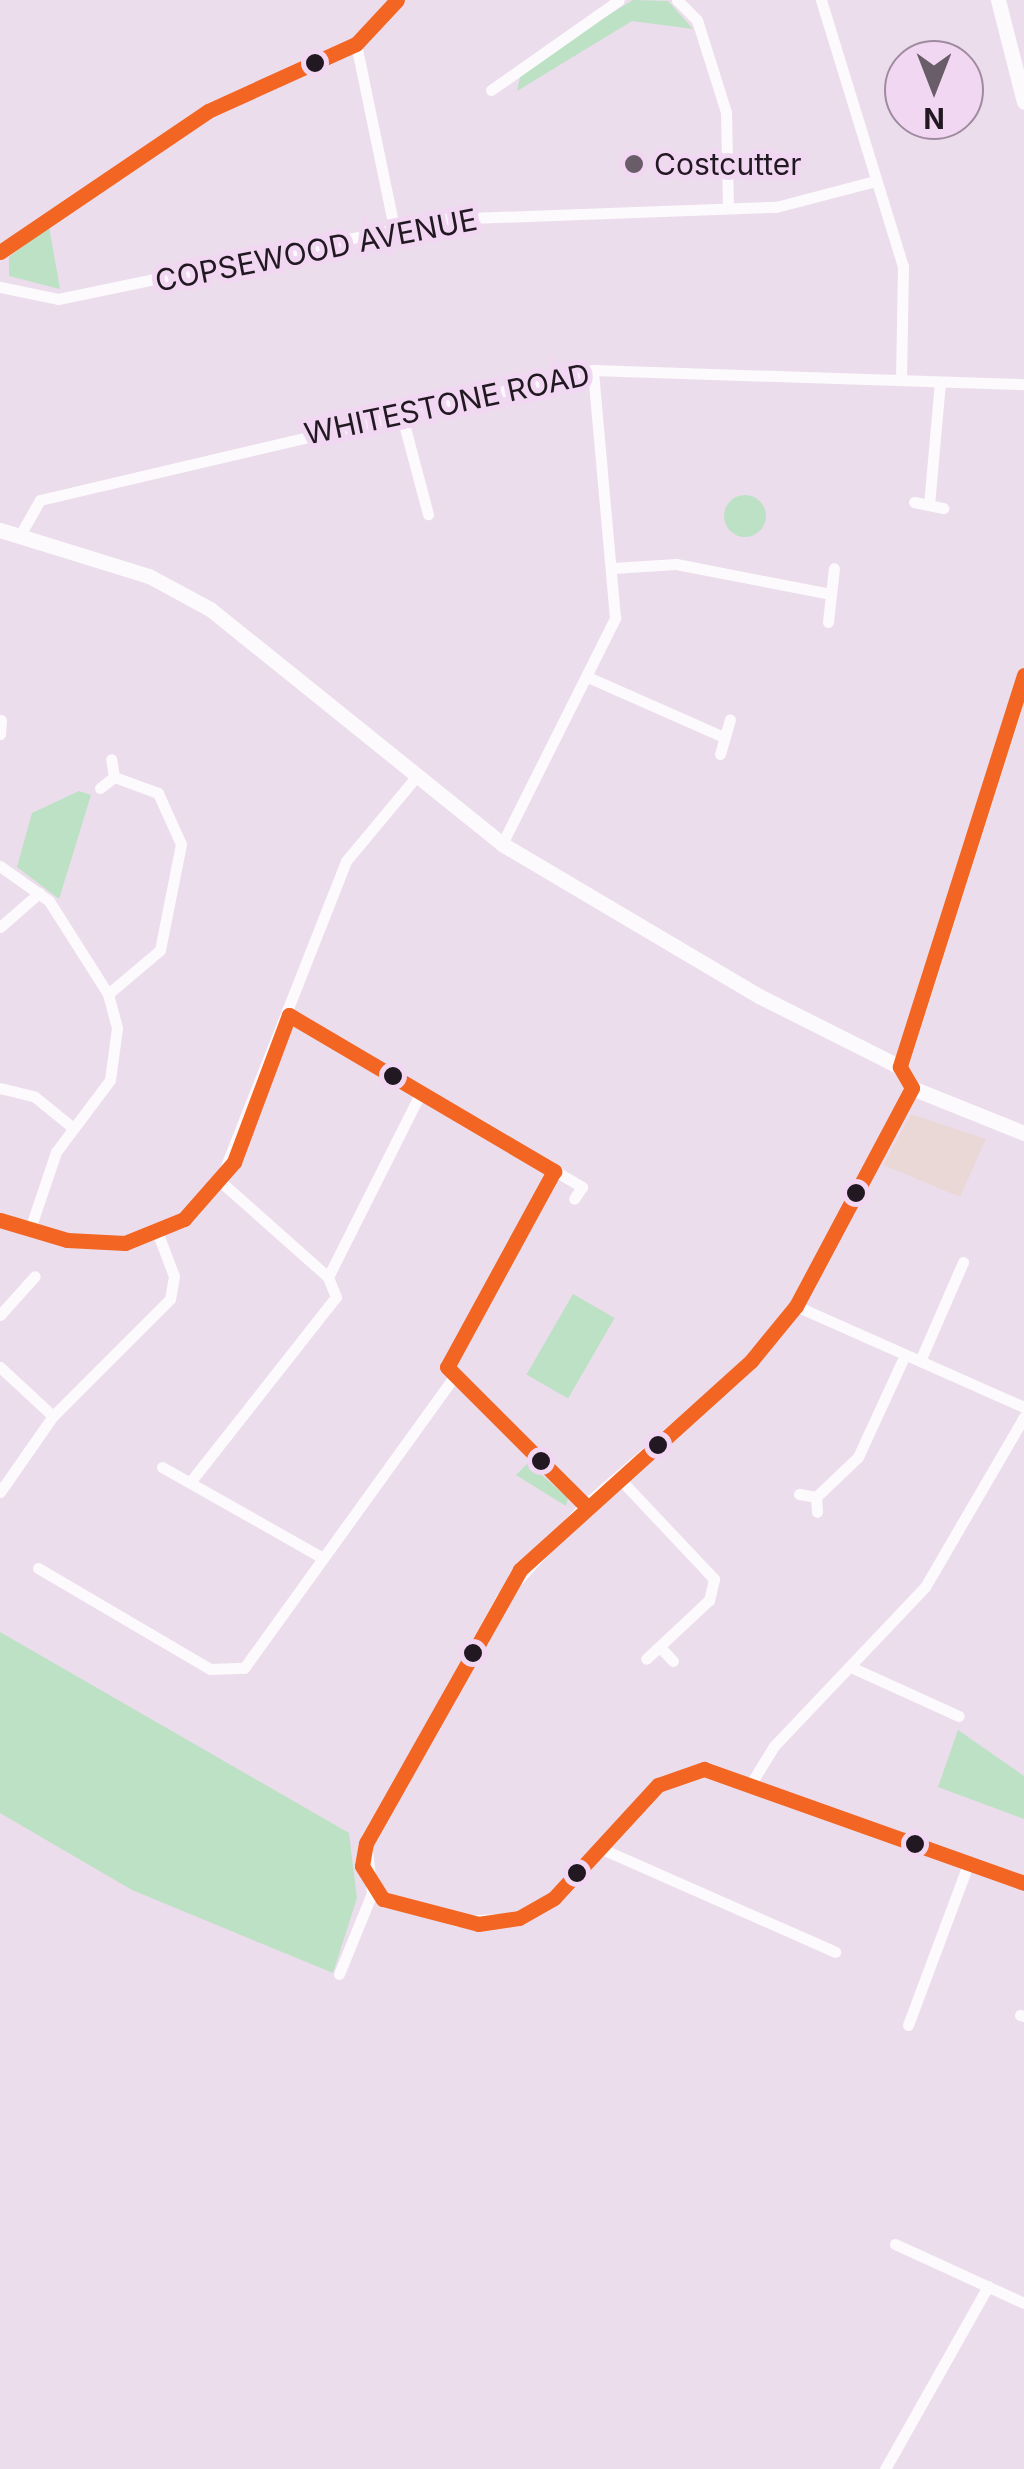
<!DOCTYPE html>
<html>
<head>
<meta charset="utf-8">
<style>
	body { margin:0 }
	#map { position:relative; width:1024px; height:2469px; overflow:hidden; background:#ecdded; font-family:Inter,sans-serif }
	div>[style] { position:absolute }
	.commercial>* { inset:0; background:#e9d8d6 }
	.green>* { inset:0; background:#bce1c4; transform-origin:0 0 }
	.round { border-radius:50% }
	.minor>* { height:11px; margin:-5.5px; padding:0 5.5px; transform-origin:5.5px; border-radius:5.5px; background:#fcfafc }
	.secondary>* { height:15px; margin:-7.5px; padding:0 7.5px; transform-origin:7.5px; border-radius:7.5px; background:#fcfafc }
	.bus-1>* { height:15px; margin:-7.5px; padding:0 7.5px; transform-origin:7.5px; border-radius:7.5px; background:#f26522 }
	.dots>* { width:28px; height:28px; translate:-50% -50%; box-sizing:border-box; border:5px solid #f2d7f3; border-radius:50% }
	span { translate:-50% -50%; white-space:nowrap; text-align:center; line-height:1.15; -webkit-text-stroke:10px #f2d7f3; paint-order:stroke }
	.poi-label { font-size:30px; color:#211822 }
	.left { translate:0 -50%; text-align:left }
	.street-label { font-size:30px; color:#211822 }
	.north { position:absolute; left:884px; top:40px; width:100px; height:100px; box-sizing:border-box; background:#f2d7f3; border:2px solid #9e8b9f; border-radius:50%; rotate:180deg; font-size:28px; font-weight:700; line-height:40px; text-align:center; color:#211822 }
	.north::after { content:''; display:block; margin:auto; width:35px; height:45px; background:#685d69; clip-path:polygon(50% 0,100% 100%,50% 72%,0 100%) }
</style>
</head>
<body>
<div id="map">
	<div class="commercial">
		<i style="clip-path:polygon(911px 1114px,986px 1139px,960px 1197px,883px 1165px)"></i>
	</div>
	<div class="green">
		<i style="clip-path:polygon(633px 0,668px 1px,693px 29px,632px 21px,517px 91px,522px 68px)"></i>
		<i style="clip-path:polygon(49px 226px,60px 289px,9px 276px,9px 257px)"></i>
		<i class="round" style="left:724px;top:495px;width:42px;height:42px"></i>
		<i style="clip-path:polygon(79px 791px,91px 795px,59px 899px,17px 867px,32px 813px)"></i>
		<i style="left:573px;top:1294px;width:48px;height:93px;rotate:30deg"></i>
		<i style="clip-path:polygon(528px 1463px,568px 1498px,566px 1506px,516px 1475px)"></i>
		<i style="clip-path:polygon(0 1632px,349px 1833px,357px 1898px,333px 1973px,132px 1890px,0 1813px)"></i>
		<i style="clip-path:polygon(958px 1730px,1024px 1776px,1024px 1819px,938px 1787px)"></i>
	</div>
	<div class="minor">
		<i style="left:677px;top:0;width:28px;rotate:45deg"></i>
		<i style="left:697px;top:20px;width:96px;rotate:72.5deg"></i>
		<i style="left:726px;top:112px;width:94px;rotate:88.8deg"></i>
		<i style="left:821px;top:0;width:278px;rotate:72.9deg"></i>
		<i style="left:903px;top:266px;width:114px;rotate:91deg"></i>
		<i style="left:356px;top:44px;width:188px;rotate:78.3deg"></i>
		<i style="left:491px;top:90px;width:156px;rotate:-35.1deg"></i>
		<i style="left:0;top:252px;width:251px;rotate:-34.1deg"></i>
		<i style="left:208px;top:111px;width:162px;rotate:-24.4deg"></i>
		<i style="left:356px;top:44px;width:60px;rotate:-47deg"></i>
		<i style="left:0;top:287px;width:59px;rotate:11.7deg"></i>
		<i style="left:58px;top:299px;width:393px;rotate:-11.7deg"></i>
		<i style="left:443px;top:219px;width:333px;rotate:-2.1deg"></i>
		<i style="left:776px;top:207px;width:98px;rotate:-14.7deg"></i>
		<i style="left:400px;top:409px;width:109px;rotate:75.1deg"></i>
		<i style="left:914px;top:502px;width:30px;rotate:12deg"></i>
		<i style="left:929px;top:505px;width:123px;rotate:-84.9deg"></i>
		<i style="left:20px;top:535px;width:40px;rotate:-60.3deg"></i>
		<i style="left:40px;top:500px;width:568px;rotate:-13.23deg"></i>
		<i style="left:593px;top:370px;width:431px;rotate:1.9deg"></i>
		<i style="left:613px;top:568px;width:63px;rotate:-3.6deg"></i>
		<i style="left:676px;top:564px;width:157px;rotate:11deg"></i>
		<i style="left:828px;top:622px;width:54px;rotate:-83.7deg"></i>
		<i style="left:590px;top:678px;width:146px;rotate:23.8deg"></i>
		<i style="left:0;top:734px;width:14px;rotate:-86deg"></i>
		<i style="left:720px;top:754px;width:36px;rotate:-74deg"></i>
		<i style="left:100px;top:788px;width:18px;rotate:-38deg"></i>
		<i style="left:114px;top:777px;width:18px;rotate:-99deg"></i>
		<i style="left:502px;top:844px;width:253px;rotate:-63.4deg"></i>
		<i style="left:615px;top:618px;width:249px;rotate:-95.1deg"></i>
		<i style="left:0;top:866px;width:60px;rotate:35.5deg"></i>
		<i style="left:49px;top:901px;width:110px;rotate:57.6deg"></i>
		<i style="left:108px;top:994px;width:35px;rotate:75deg"></i>
		<i style="left:117px;top:1028px;width:52px;rotate:97.7deg"></i>
		<i style="left:110px;top:1080px;width:90px;rotate:126.9deg"></i>
		<i style="left:56px;top:1152px;width:81px;rotate:108.7deg"></i>
		<i style="left:0;top:927px;width:52px;rotate:-41.1deg"></i>
		<i style="left:108px;top:994px;width:68px;rotate:-40.2deg"></i>
		<i style="left:160px;top:950px;width:108px;rotate:-78.8deg"></i>
		<i style="left:181px;top:844px;width:56px;rotate:-114.3deg"></i>
		<i style="left:158px;top:793px;width:47px;rotate:-160deg"></i>
		<i style="left:289px;top:1015px;width:340px;rotate:30.4deg"></i>
		<i style="left:582px;top:1187px;width:14px;rotate:124deg"></i>
		<i style="left:0;top:1088px;width:36px;rotate:14deg"></i>
		<i style="left:35px;top:1097px;width:48px;rotate:39deg"></i>
		<i style="left:554px;top:1171px;width:223px;rotate:118.6deg"></i>
		<i style="left:447px;top:1367px;width:195px;rotate:45deg"></i>
		<i style="left:0;top:1220px;width:70px;rotate:16.6deg"></i>
		<i style="left:67px;top:1240px;width:58px;rotate:3deg"></i>
		<i style="left:125px;top:1243px;width:64px;rotate:-22.1deg"></i>
		<i style="left:184px;top:1219px;width:52px;rotate:-46.5deg"></i>
		<i style="left:220px;top:1181px;width:344px;rotate:-68.5deg"></i>
		<i style="left:346px;top:861px;width:109px;rotate:-50.2deg"></i>
		<i style="left:328px;top:1277px;width:205px;rotate:-63.3deg"></i>
		<i style="left:796px;top:1306px;width:249px;rotate:23.9deg"></i>
		<i style="left:0;top:1315px;width:52px;rotate:-48.1deg"></i>
		<i style="left:920px;top:1361px;width:108px;rotate:-66.5deg"></i>
		<i style="left:0;top:1367px;width:72px;rotate:42.8deg"></i>
		<i style="left:162px;top:1467px;width:183px;rotate:29.5deg"></i>
		<i style="left:618px;top:1477px;width:140px;rotate:46.7deg"></i>
		<i style="left:714px;top:1579px;width:22px;rotate:103deg"></i>
		<i style="left:709px;top:1600px;width:86px;rotate:136.9deg"></i>
		<i style="left:191px;top:1481px;width:234px;rotate:-51.8deg"></i>
		<i style="left:336px;top:1297px;width:22px;rotate:-112deg"></i>
		<i style="left:328px;top:1277px;width:144px;rotate:-138.4deg"></i>
		<i style="left:0;top:1492px;width:93px;rotate:-55.1deg"></i>
		<i style="left:53px;top:1416px;width:165px;rotate:-45deg"></i>
		<i style="left:170px;top:1299px;width:23px;rotate:-80deg"></i>
		<i style="left:174px;top:1276px;width:45px;rotate:-110.9deg"></i>
		<i style="left:799px;top:1494px;width:17px;rotate:10deg"></i>
		<i style="left:816px;top:1497px;width:15px;rotate:86deg"></i>
		<i style="left:816px;top:1497px;width:58px;rotate:-43.6deg"></i>
		<i style="left:858px;top:1457px;width:112px;rotate:-65.3deg"></i>
		<i style="left:38px;top:1568px;width:199px;rotate:30.4deg"></i>
		<i style="left:210px;top:1669px;width:34px;rotate:-2deg"></i>
		<i style="left:244px;top:1668px;width:354px;rotate:-54.2deg"></i>
		<i style="left:660px;top:1647px;width:19px;rotate:47deg"></i>
		<i style="left:853px;top:1668px;width:116px;rotate:24.4deg"></i>
		<i style="left:752px;top:1782px;width:42px;rotate:-58.6deg"></i>
		<i style="left:774px;top:1746px;width:219px;rotate:-46.5deg"></i>
		<i style="left:925px;top:1587px;width:197px;rotate:-59.8deg"></i>
		<i style="left:602px;top:1849px;width:255px;rotate:23.8deg"></i>
		<i style="left:372px;top:1893px;width:50px;rotate:-96.8deg"></i>
		<i style="left:366px;top:1843px;width:277px;rotate:-61.1deg"></i>
		<i style="left:500px;top:1600px;width:127px;rotate:-48.2deg"></i>
		<i style="left:585px;top:1505px;width:220px;rotate:-40.9deg"></i>
		<i style="left:751px;top:1361px;width:71px;rotate:-50.7deg"></i>
		<i style="left:796px;top:1306px;width:247px;rotate:-62deg"></i>
		<i style="left:372px;top:1893px;width:89px;rotate:18.2deg"></i>
		<i style="left:457px;top:1921px;width:62px;rotate:-2.8deg"></i>
		<i style="left:519px;top:1918px;width:40px;rotate:-29.7deg"></i>
		<i style="left:554px;top:1898px;width:154px;rotate:-47.4deg"></i>
		<i style="left:658px;top:1785px;width:49px;rotate:-19.2deg"></i>
		<i style="left:704px;top:1769px;width:340px;rotate:19.6deg"></i>
		<i style="left:339px;top:1974px;width:87px;rotate:-67.8deg"></i>
		<i style="left:1020px;top:2015px;width:4px;rotate:14deg"></i>
		<i style="left:908px;top:2025px;width:174px;rotate:-69.5deg"></i>
		<i style="left:895px;top:2244px;width:142px;rotate:24.6deg"></i>
		<i style="left:885px;top:2469px;width:210px;rotate:-60.6deg"></i>
	</div>
	<div class="secondary">
		<i style="left:998px;top:0;width:105px;rotate:75.7deg"></i>
		<i style="left:0;top:530px;width:156px;rotate:17.2deg"></i>
		<i style="left:149px;top:576px;width:69px;rotate:28.4deg"></i>
		<i style="left:210px;top:609px;width:375px;rotate:38.8deg"></i>
		<i style="left:502px;top:844px;width:299px;rotate:30.6deg"></i>
		<i style="left:759px;top:996px;width:158px;rotate:26.7deg"></i>
		<i style="left:900px;top:1067px;width:411px;rotate:-72.4deg"></i>
		<i style="left:900px;top:1067px;width:24px;rotate:60deg"></i>
		<i style="left:912px;top:1088px;width:121px;rotate:21.9deg"></i>
	</div>
	<div class="bus-1">
		<i style="left:0;top:252px;width:251px;rotate:-34.1deg"></i>
		<i style="left:208px;top:111px;width:162px;rotate:-24.4deg"></i>
		<i style="left:356px;top:44px;width:60px;rotate:-47deg"></i>
		<i style="left:1024px;top:675px;width:411px;rotate:107.6deg"></i>
		<i style="left:900px;top:1067px;width:24px;rotate:60deg"></i>
		<i style="left:912px;top:1088px;width:247px;rotate:118deg"></i>
		<i style="left:796px;top:1306px;width:71px;rotate:129.3deg"></i>
		<i style="left:751px;top:1361px;width:312px;rotate:137.9deg"></i>
		<i style="left:520px;top:1570px;width:313px;rotate:119.4deg"></i>
		<i style="left:366px;top:1843px;width:23px;rotate:100deg"></i>
		<i style="left:362px;top:1866px;width:39px;rotate:58deg"></i>
		<i style="left:383px;top:1899px;width:98px;rotate:14.7deg"></i>
		<i style="left:478px;top:1924px;width:41px;rotate:-8.3deg"></i>
		<i style="left:519px;top:1918px;width:40px;rotate:-29.7deg"></i>
		<i style="left:554px;top:1898px;width:154px;rotate:-47.4deg"></i>
		<i style="left:658px;top:1785px;width:49px;rotate:-19.2deg"></i>
		<i style="left:704px;top:1769px;width:340px;rotate:19.6deg"></i>
		<i style="left:0;top:1220px;width:70px;rotate:16.6deg"></i>
		<i style="left:67px;top:1240px;width:58px;rotate:3deg"></i>
		<i style="left:125px;top:1243px;width:64px;rotate:-22.1deg"></i>
		<i style="left:184px;top:1219px;width:76px;rotate:-48.7deg"></i>
		<i style="left:234px;top:1162px;width:157px;rotate:-69.5deg"></i>
		<i style="left:289px;top:1015px;width:308px;rotate:30.5deg"></i>
		<i style="left:554px;top:1171px;width:223px;rotate:118.6deg"></i>
		<i style="left:447px;top:1367px;width:195px;rotate:45deg"></i>
	</div>
	<div class="dots">
		<i style="left:315px;top:63px;background:#211822"></i>
		<i style="left:634px;top:164px;background:#685d69"></i>
		<i style="left:393px;top:1076px;background:#211822"></i>
		<i style="left:856px;top:1193px;background:#211822"></i>
		<i style="left:658px;top:1445px;background:#211822"></i>
		<i style="left:541px;top:1461px;background:#211822"></i>
		<i style="left:473px;top:1653px;background:#211822"></i>
		<i style="left:915px;top:1844px;background:#211822"></i>
		<i style="left:577px;top:1873px;background:#211822"></i>
	</div>
	<div class="poi-label">
		<span class="left" style="left:654px;top:164px">Costcutter</span>
	</div>
	<div class="street-label">
		<span style="left:316px;top:250px;rotate:-11deg">COPSEWOOD AVENUE</span>
		<span style="left:447px;top:404px;rotate:-12deg">WHITESTONE ROAD</span>
	</div>
	<div class="north">N</div>
</div>
</body>
</html>
